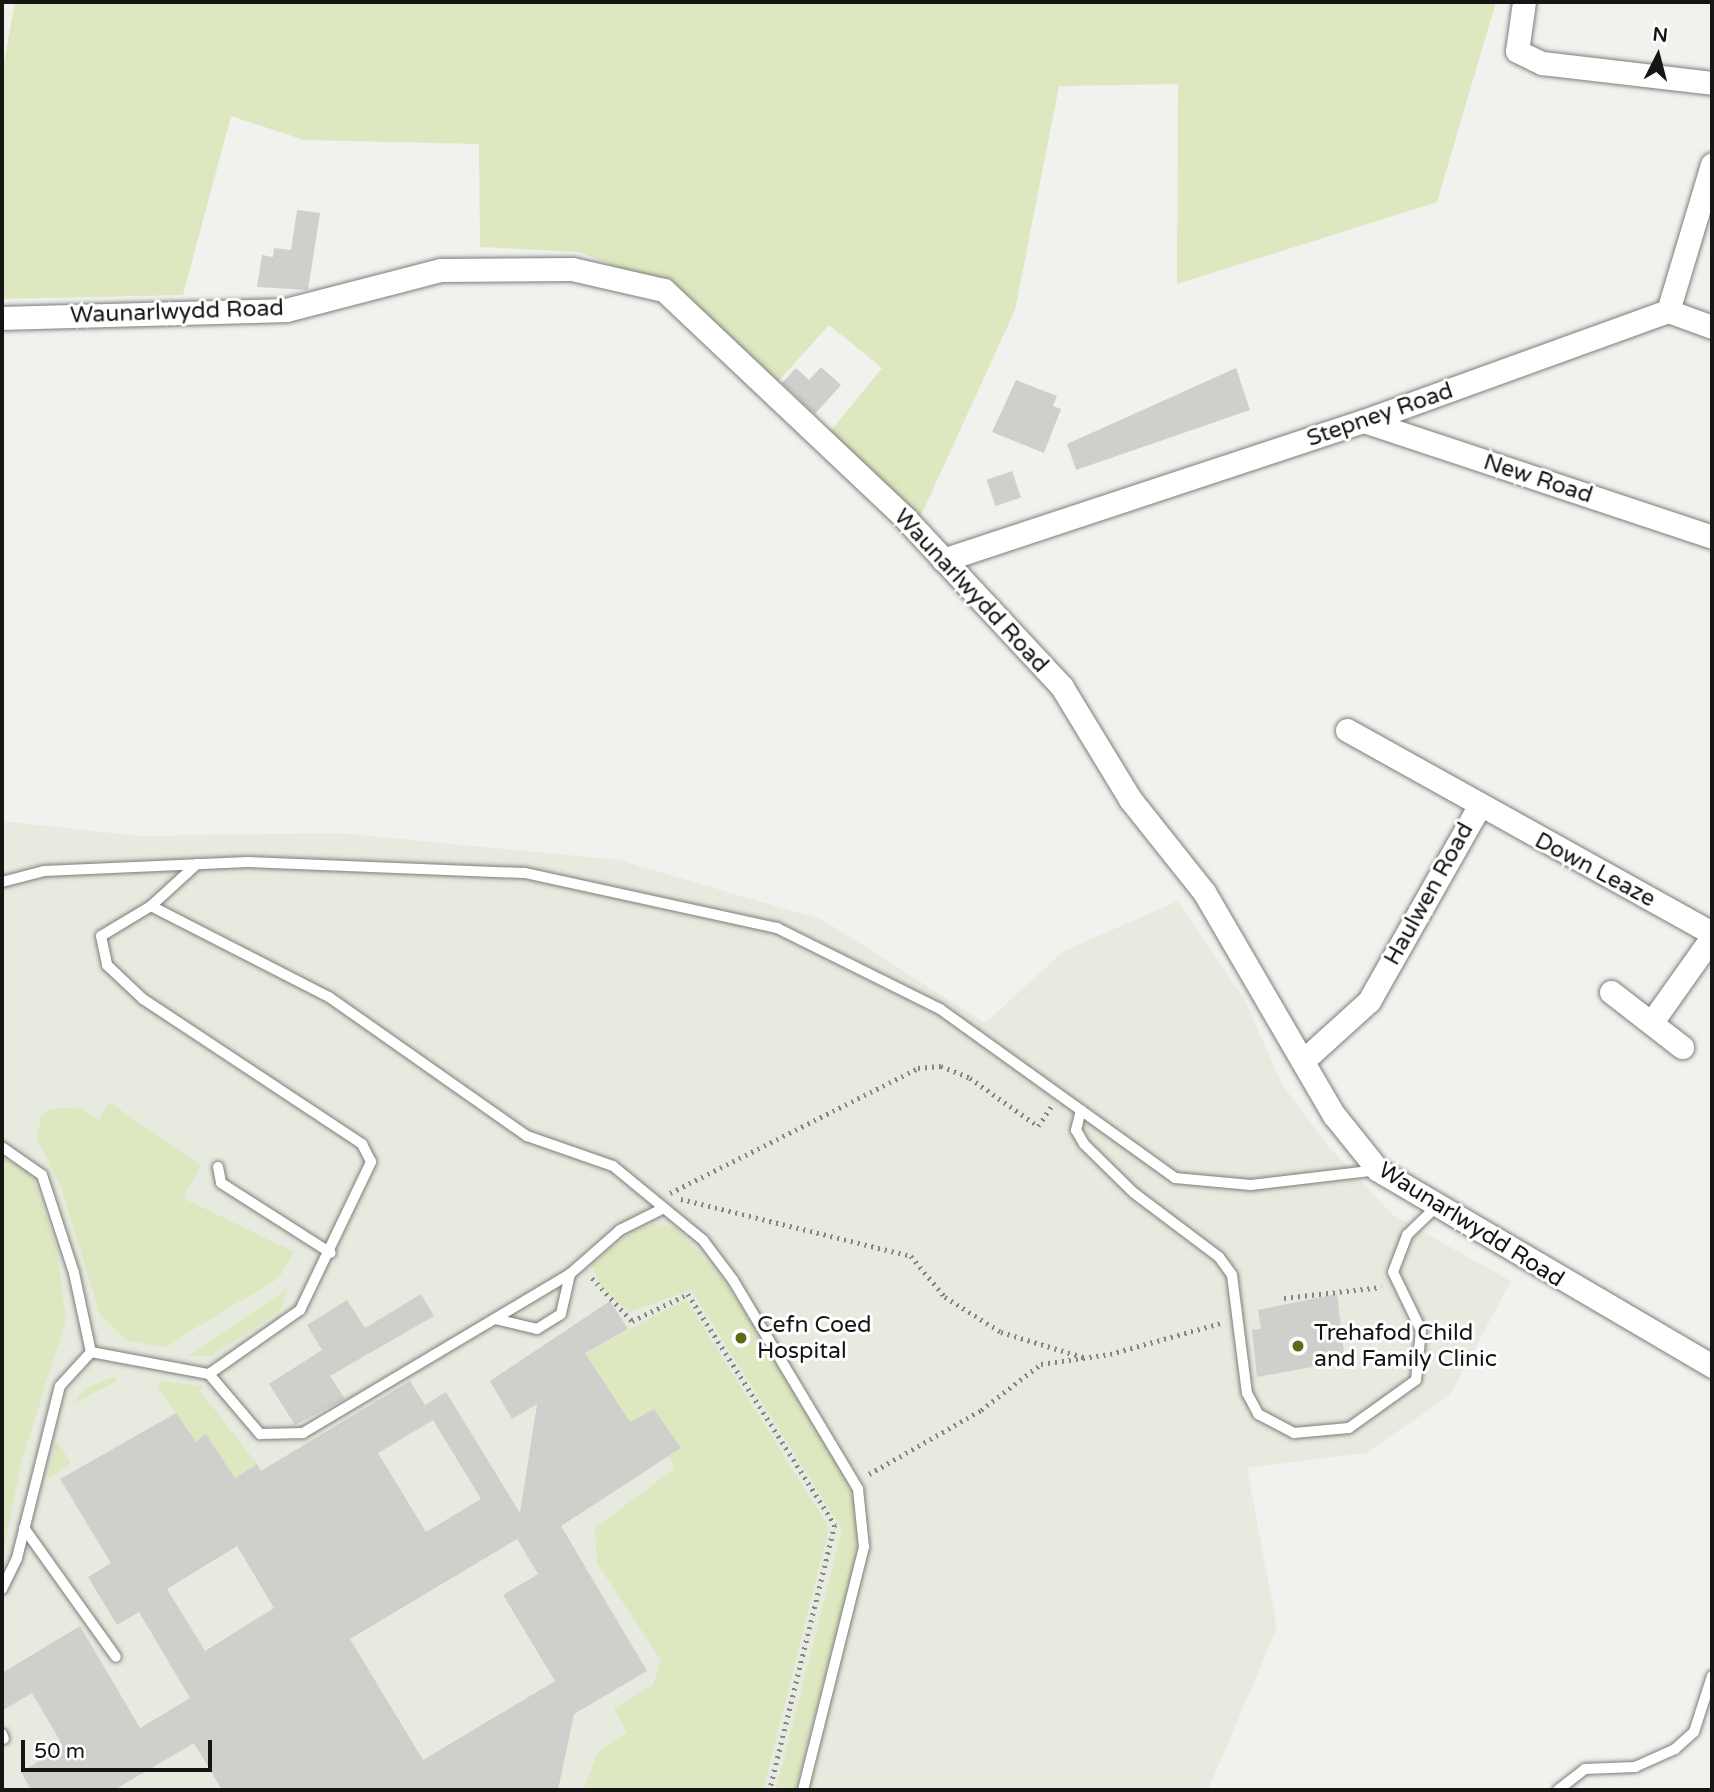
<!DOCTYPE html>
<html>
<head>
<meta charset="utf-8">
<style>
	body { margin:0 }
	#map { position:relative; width:1714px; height:1792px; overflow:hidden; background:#f1f2ee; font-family:"Varela Round",sans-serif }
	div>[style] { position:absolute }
	.built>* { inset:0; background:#e7eade }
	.green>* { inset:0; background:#dde7c0 }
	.building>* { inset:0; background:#cfd0cc; transform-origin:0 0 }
	.path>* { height:4.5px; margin-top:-2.25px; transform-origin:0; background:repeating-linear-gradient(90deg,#858683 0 2px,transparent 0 7px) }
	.roads { filter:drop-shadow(0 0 2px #7d7e7a) drop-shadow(0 0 2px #7d7e7a) }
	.service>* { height:10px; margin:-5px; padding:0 5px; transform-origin:5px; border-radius:5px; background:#fff }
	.minor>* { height:23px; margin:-11.5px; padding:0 11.5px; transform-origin:11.5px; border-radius:11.5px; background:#fff }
	.dots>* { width:19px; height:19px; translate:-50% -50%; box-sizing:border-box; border:4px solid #fff; border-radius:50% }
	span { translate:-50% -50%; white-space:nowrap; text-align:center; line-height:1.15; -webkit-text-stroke:6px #fff; paint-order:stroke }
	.street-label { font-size:23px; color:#151614 }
	.poi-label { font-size:23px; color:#151614 }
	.left { translate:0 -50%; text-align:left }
	.frame { position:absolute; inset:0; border:4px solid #151614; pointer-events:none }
	.north { position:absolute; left:1623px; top:21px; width:70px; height:70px; -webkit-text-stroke:5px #fff; paint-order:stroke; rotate:6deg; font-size:19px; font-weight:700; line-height:28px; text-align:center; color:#151614 }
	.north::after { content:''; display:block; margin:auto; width:24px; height:32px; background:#151614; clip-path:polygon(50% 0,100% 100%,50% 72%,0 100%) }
	.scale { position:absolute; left:21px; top:1740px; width:191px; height:32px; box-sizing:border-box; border:4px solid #151614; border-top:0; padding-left:9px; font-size:21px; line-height:24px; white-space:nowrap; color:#151614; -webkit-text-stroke:5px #fff; paint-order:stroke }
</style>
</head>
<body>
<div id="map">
	<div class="built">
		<i style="clip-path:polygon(2px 821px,139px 836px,339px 833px,619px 860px,823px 920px,985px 1023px,1064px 951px,1178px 901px,1244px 999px,1283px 1086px,1328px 1146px,1393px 1215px,1511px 1281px,1450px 1395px,1366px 1453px,1247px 1468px,1277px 1628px,1208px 1790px,2px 1790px)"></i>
	</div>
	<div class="green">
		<i style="clip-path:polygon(15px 2px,1496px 2px,1437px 202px,1177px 284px,1178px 84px,1059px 86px,1015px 310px,918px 522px,825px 438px,882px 368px,829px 325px,775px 385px,666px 287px,579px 252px,480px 247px,479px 144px,304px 140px,231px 116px,183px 295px,2px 299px,2px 73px)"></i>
		<i style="clip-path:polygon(109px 1102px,201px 1165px,183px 1198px,294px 1252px,279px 1278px,164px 1347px,127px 1341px,100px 1315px,60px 1184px,37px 1139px,41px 1115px,52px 1109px,77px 1107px,99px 1120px)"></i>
		<i style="clip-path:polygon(2px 1157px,32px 1175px,57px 1250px,66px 1320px,21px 1463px,2px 1561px)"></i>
		<i style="clip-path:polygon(655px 1224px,676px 1228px,727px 1284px,844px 1472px,855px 1503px,858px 1544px,850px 1580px,795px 1790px,776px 1790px,842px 1529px,691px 1290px,629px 1312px,602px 1288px,591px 1264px,631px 1232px)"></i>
		<i style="clip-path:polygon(287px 1289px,281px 1309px,258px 1326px,211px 1356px,188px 1356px)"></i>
		<i style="clip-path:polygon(686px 1299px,829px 1528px,763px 1790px,583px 1790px,599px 1750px,627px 1733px,614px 1708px,653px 1685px,661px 1660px,597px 1563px,595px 1528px,675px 1468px,669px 1456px,681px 1448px,654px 1410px,630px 1422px,585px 1353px)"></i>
		<i style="clip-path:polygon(116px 1376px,116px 1381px,73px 1404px,87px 1387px)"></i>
		<i style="clip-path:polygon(161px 1381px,203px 1386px,200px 1391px,257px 1464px,185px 1508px,225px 1463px,207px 1435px,196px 1442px,157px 1387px)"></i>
		<i style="clip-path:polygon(58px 1443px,71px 1463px,48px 1479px,55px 1444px)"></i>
	</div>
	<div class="building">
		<i style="clip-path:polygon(297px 210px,320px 213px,308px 290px,257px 287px,262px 255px,273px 257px,274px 248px,291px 250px)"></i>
		<i style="clip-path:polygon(821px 367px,841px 385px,815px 414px,782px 383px,796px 368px,809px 380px)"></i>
		<i style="clip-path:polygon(1236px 368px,1250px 410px,1076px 470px,1067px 444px)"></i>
		<i style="clip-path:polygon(1016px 380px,1057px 396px,1053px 406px,1061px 409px,1044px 453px,992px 432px)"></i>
		<i style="left:1012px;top:471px;width:28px;height:27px;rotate:71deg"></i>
		<i style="clip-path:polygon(421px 1294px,434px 1316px,330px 1376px,345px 1399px,295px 1425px,269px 1384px,322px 1350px,307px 1325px,347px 1300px,365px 1328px)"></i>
		<i style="clip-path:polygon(1337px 1294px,1345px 1361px,1257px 1377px,1252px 1330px,1261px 1329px,1258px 1310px)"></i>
		<i style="clip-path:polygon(evenodd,610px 1301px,628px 1329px,585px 1353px,630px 1422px,654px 1409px,681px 1448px,561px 1526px,647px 1671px,574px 1714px,558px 1790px,222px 1790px,194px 1743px,114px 1790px,31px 1790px,21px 1772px,63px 1746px,32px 1693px,2px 1711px,2px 1673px,80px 1626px,140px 1728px,190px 1698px,139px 1612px,117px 1625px,88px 1577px,111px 1563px,60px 1479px,176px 1413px,196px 1442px,206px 1434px,235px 1478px,257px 1464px,261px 1471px,410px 1381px,425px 1405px,446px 1392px,520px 1513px,537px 1404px,512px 1419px,490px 1381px,610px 1301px,433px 1420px,481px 1499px,426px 1532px,378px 1453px,433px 1420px,610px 1301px,517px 1539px,538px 1574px,503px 1595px,555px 1681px,423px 1760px,350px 1639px,517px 1539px,610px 1301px,237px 1546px,274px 1608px,205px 1651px,167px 1589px,237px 1546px)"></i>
	</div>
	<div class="path">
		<i style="left:670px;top:1193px;width:278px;rotate:-26.7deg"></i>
		<i style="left:918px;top:1068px;width:23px;rotate:-5deg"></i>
		<i style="left:941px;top:1066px;width:31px;rotate:22deg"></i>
		<i style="left:970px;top:1078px;width:83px;rotate:35.2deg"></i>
		<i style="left:1038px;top:1126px;width:23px;rotate:-56deg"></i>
		<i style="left:681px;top:1199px;width:237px;rotate:13.9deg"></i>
		<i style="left:911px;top:1256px;width:53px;rotate:50.3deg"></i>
		<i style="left:945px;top:1297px;width:66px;rotate:32deg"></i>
		<i style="left:1001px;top:1332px;width:89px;rotate:17deg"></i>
		<i style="left:592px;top:1278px;width:59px;rotate:47.1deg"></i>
		<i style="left:632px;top:1321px;width:62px;rotate:-25.7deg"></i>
		<i style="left:688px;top:1294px;width:274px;rotate:57.5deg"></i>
		<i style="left:835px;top:1525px;width:273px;rotate:103.8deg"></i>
		<i style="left:1284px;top:1298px;width:98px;rotate:-6.5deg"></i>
		<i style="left:869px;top:1474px;width:129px;rotate:-29.7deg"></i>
		<i style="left:981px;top:1410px;width:76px;rotate:-37.5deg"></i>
		<i style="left:1041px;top:1364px;width:70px;rotate:-8.2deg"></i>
		<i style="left:1110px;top:1354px;width:115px;rotate:-15.6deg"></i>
	</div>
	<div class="roads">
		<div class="service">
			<i style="left:197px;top:864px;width:62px;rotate:137.6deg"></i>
			<i style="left:151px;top:906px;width:58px;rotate:149deg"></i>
			<i style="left:101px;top:936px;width:30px;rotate:78deg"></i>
			<i style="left:107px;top:965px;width:50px;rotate:43.4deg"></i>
			<i style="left:143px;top:999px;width:263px;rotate:33.5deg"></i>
			<i style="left:362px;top:1144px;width:20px;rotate:63deg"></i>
			<i style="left:371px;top:1162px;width:164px;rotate:115.6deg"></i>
			<i style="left:300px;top:1310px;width:111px;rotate:144.9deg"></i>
			<i style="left:2px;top:882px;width:43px;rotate:-14.7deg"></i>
			<i style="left:44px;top:871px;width:204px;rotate:-2.5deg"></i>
			<i style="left:248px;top:862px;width:277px;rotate:2.3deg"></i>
			<i style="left:525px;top:873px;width:258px;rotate:12.3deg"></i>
			<i style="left:777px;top:928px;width:182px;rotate:26.4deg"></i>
			<i style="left:940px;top:1009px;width:289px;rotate:35.7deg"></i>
			<i style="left:1175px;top:1178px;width:76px;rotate:5.3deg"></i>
			<i style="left:1251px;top:1185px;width:128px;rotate:-6.7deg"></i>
			<i style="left:151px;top:906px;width:200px;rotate:27.1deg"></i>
			<i style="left:329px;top:997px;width:242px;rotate:35.1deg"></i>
			<i style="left:527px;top:1136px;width:91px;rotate:19.2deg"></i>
			<i style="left:613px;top:1166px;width:117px;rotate:39.4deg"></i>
			<i style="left:703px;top:1240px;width:50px;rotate:53.1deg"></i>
			<i style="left:733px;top:1280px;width:244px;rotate:59.1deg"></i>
			<i style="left:858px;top:1489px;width:58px;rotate:84.1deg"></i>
			<i style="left:864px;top:1547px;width:251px;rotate:104.1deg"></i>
			<i style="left:1081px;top:1110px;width:21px;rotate:104deg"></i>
			<i style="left:1076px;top:1130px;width:16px;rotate:60deg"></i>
			<i style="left:1084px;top:1144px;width:70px;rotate:44.4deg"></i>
			<i style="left:1134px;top:1193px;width:106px;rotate:37deg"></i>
			<i style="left:1219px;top:1257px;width:22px;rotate:54deg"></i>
			<i style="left:1232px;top:1275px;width:119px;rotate:82.8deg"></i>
			<i style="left:1247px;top:1393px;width:24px;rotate:62deg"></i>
			<i style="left:1258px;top:1414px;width:41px;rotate:27.8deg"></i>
			<i style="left:1294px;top:1433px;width:55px;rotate:-5.2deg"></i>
			<i style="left:1349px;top:1428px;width:82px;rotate:-35.6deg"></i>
			<i style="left:1416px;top:1380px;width:50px;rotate:-84.3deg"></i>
			<i style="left:1421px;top:1330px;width:64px;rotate:-115.8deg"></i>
			<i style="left:1393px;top:1272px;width:40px;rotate:-69deg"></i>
			<i style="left:1407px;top:1235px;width:42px;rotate:-44deg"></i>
			<i style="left:2px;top:1147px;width:49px;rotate:35deg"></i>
			<i style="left:42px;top:1175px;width:103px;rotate:71.9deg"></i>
			<i style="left:74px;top:1273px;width:81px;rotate:77.9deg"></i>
			<i style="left:218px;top:1167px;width:16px;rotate:79deg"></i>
			<i style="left:221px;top:1183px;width:130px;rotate:32.5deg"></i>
			<i style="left:495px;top:1319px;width:43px;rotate:13.4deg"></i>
			<i style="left:537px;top:1329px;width:28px;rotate:-32deg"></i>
			<i style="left:561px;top:1314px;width:41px;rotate:-77.3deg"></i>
			<i style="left:24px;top:1528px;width:158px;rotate:54.5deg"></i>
			<i style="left:2px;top:1589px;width:34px;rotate:-64deg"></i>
			<i style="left:17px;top:1558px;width:177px;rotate:-76deg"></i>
			<i style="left:60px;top:1386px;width:46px;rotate:-47.6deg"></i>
			<i style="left:91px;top:1352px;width:120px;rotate:10.6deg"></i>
			<i style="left:209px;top:1374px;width:79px;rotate:49.6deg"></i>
			<i style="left:260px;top:1434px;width:43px;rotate:-1.3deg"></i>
			<i style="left:303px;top:1433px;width:311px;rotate:-30.8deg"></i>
			<i style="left:570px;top:1274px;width:67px;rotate:-41.3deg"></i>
			<i style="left:620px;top:1230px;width:47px;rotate:-26.6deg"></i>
			<i style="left:2px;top:1734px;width:5px;rotate:68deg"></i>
			<i style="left:1558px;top:1790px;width:34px;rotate:-38deg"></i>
			<i style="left:1585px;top:1769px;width:50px;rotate:-2.3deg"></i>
			<i style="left:1635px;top:1767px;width:44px;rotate:-24.2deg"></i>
			<i style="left:1675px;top:1749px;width:25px;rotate:-42deg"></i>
			<i style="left:1694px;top:1732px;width:59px;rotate:-72.2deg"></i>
		</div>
		<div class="minor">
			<i style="left:1524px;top:2px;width:49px;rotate:98.1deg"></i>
			<i style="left:1517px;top:51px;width:28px;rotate:26deg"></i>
			<i style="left:1542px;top:63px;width:171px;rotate:6.7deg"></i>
			<i style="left:1668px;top:311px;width:47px;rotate:20deg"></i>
			<i style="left:2px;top:318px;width:284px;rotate:-1.6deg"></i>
			<i style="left:286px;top:310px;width:160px;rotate:-14.5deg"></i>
			<i style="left:441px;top:270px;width:131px;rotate:-0.4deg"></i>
			<i style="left:572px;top:269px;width:94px;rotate:12.9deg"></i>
			<i style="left:664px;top:290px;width:333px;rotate:43.4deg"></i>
			<i style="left:906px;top:519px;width:229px;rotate:47.1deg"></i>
			<i style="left:1062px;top:687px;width:131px;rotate:58.7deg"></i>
			<i style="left:1130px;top:799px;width:119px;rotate:51.5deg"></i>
			<i style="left:1204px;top:892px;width:258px;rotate:59.8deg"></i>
			<i style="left:1334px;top:1115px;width:70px;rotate:51.3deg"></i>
			<i style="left:1378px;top:1170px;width:387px;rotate:30.4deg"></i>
			<i style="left:1364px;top:421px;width:367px;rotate:18.4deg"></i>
			<i style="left:943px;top:560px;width:443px;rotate:-18.3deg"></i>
			<i style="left:1364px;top:421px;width:323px;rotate:-19.9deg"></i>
			<i style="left:1668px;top:311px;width:153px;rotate:-73.3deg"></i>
			<i style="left:1347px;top:730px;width:418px;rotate:29.1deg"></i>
			<i style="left:1611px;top:992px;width:90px;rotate:37.8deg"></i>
			<i style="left:1654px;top:1019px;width:100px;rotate:-54.7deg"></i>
			<i style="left:1305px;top:1059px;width:86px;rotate:-42.2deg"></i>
			<i style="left:1369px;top:1001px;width:222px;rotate:-60.5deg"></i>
		</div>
	</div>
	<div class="dots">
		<i style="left:741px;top:1338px;background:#5d6b14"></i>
		<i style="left:1298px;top:1346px;background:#5d6b14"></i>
	</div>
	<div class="street-label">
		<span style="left:177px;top:312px;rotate:-2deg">Waunarlwydd Road</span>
		<span style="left:1380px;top:415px;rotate:-19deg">Stepney Road</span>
		<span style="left:1538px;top:479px;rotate:18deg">New Road</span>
		<span style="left:971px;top:591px;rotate:47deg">Waunarlwydd Road</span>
		<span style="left:1595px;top:870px;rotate:28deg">Down Leaze</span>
		<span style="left:1429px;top:894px;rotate:-61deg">Haulwen Road</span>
		<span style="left:1471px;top:1225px;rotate:32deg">Waunarlwydd Road</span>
	</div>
	<div class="poi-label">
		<span class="left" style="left:757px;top:1338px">Cefn Coed<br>Hospital</span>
		<span class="left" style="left:1314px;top:1346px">Trehafod Child<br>and Family Clinic</span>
	</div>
	<div class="frame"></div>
	<div class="north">N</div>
	<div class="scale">50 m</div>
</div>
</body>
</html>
